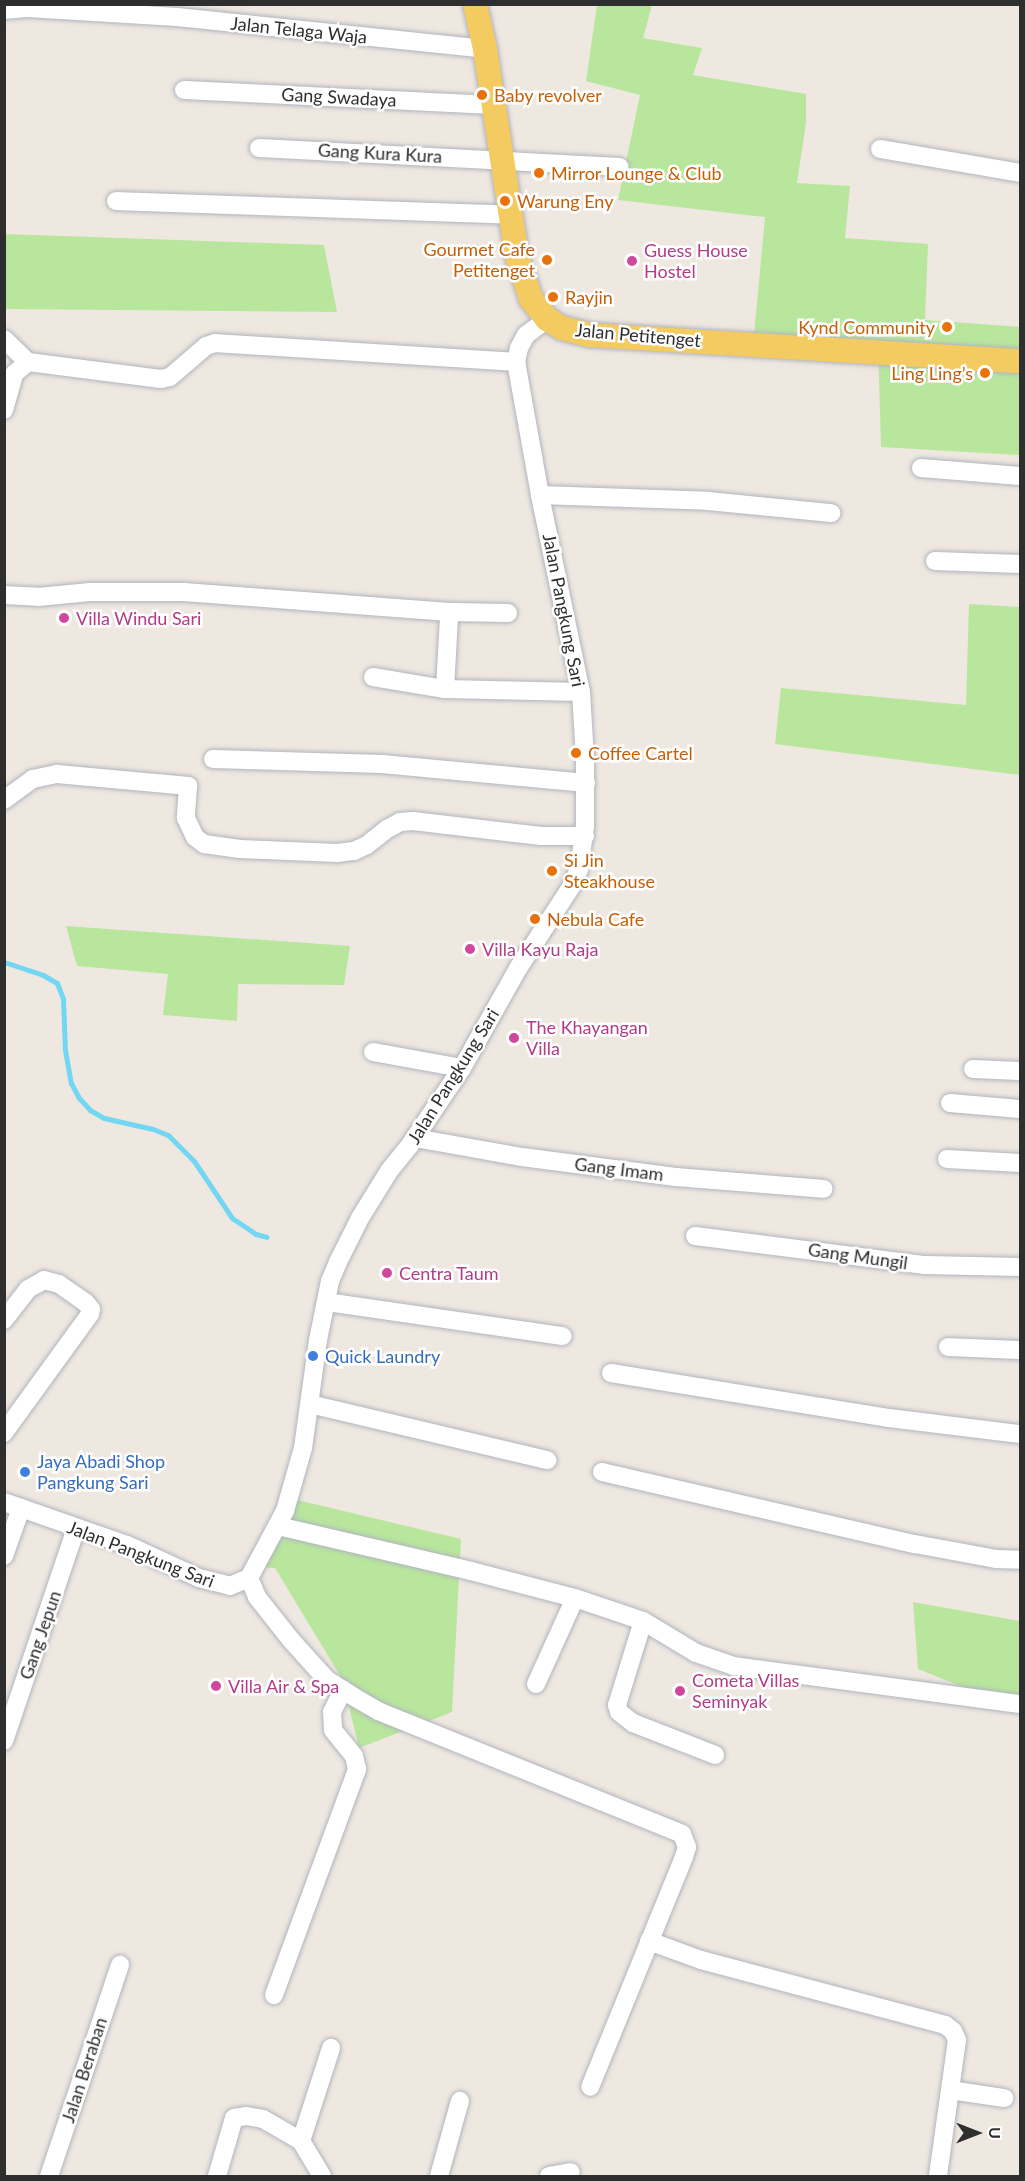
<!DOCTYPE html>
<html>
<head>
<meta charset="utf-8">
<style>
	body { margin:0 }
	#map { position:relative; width:1025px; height:2181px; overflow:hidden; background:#efe8e1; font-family:Lato,sans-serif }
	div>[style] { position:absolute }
	.green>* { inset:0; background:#b9e69d }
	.stream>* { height:5px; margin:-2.5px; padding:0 2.5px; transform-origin:2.5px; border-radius:2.5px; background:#73d6f2 }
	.roads { filter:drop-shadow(0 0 2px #b1b4be) drop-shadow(0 0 2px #b1b4be) }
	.minor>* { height:18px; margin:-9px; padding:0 9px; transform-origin:9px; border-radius:9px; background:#fff }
	.major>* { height:24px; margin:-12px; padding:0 12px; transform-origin:12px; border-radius:12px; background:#f4cb61 }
	.dots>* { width:16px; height:16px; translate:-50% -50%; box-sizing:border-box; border:3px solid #fff; border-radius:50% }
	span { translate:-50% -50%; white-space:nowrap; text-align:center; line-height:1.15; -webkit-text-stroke:5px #fff; paint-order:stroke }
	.street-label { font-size:18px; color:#2e2e2e }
	.food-label { font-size:18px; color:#c56008 }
	.left { translate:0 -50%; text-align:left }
	.right { translate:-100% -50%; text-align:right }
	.hotel-label { font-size:18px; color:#b23c85 }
	.shop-label { font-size:18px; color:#366cbe }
	.frame { position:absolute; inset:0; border:6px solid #2e2e2e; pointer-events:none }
	.north { position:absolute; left:947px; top:2103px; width:60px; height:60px; -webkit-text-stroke:4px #fff; paint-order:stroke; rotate:90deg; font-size:16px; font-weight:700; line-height:24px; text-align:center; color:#2e2e2e }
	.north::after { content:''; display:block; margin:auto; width:21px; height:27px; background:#2e2e2e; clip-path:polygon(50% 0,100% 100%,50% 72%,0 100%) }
</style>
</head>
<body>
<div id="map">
	<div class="green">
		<i style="clip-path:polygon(597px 5px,652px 5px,643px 38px,702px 48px,693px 75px,806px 94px,806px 123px,797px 183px,850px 186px,845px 238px,928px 244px,925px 320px,1020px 327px,1020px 455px,881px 447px,878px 343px,754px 335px,765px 217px,618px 200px,640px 95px,586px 81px)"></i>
		<i style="clip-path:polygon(5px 234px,324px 245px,337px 312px,5px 309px)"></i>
		<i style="clip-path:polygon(969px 604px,1020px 607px,1020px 775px,775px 744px,781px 688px,966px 705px)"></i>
		<i style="clip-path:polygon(66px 926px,350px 946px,344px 985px,238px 984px,237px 1021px,163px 1015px,168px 974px,77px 966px)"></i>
		<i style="clip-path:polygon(289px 1498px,461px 1539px,452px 1712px,359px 1748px,342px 1679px,275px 1568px,245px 1567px)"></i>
		<i style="clip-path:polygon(913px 1602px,1020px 1621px,1020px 1710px,918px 1669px)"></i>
	</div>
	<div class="stream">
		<i style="left:4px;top:962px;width:41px;rotate:18.4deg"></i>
		<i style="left:43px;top:975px;width:16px;rotate:30deg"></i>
		<i style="left:57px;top:983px;width:17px;rotate:69deg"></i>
		<i style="left:63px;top:999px;width:51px;rotate:87.8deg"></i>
		<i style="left:65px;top:1050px;width:34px;rotate:80deg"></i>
		<i style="left:71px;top:1083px;width:17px;rotate:62deg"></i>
		<i style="left:79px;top:1098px;width:16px;rotate:47deg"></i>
		<i style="left:90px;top:1110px;width:16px;rotate:30deg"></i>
		<i style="left:104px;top:1118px;width:50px;rotate:12.7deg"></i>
		<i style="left:153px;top:1129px;width:16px;rotate:22deg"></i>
		<i style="left:168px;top:1135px;width:37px;rotate:45deg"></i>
		<i style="left:194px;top:1161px;width:69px;rotate:56.3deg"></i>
		<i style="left:232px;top:1218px;width:29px;rotate:34deg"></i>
		<i style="left:256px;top:1234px;width:11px;rotate:15deg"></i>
	</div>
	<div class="roads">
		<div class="minor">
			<i style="left:4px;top:10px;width:24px;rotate:-5deg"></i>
			<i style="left:28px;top:8px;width:149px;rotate:3.5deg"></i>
			<i style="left:177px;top:17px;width:310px;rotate:5.9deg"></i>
			<i style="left:184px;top:90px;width:310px;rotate:2.8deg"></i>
			<i style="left:259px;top:148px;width:361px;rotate:3deg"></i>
			<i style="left:880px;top:149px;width:142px;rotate:9.7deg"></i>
			<i style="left:116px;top:201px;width:394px;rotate:2deg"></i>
			<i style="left:4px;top:339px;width:33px;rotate:44deg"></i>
			<i style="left:4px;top:410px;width:37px;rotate:-74deg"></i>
			<i style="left:14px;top:374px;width:18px;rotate:-41deg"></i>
			<i style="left:28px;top:362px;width:134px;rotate:7.3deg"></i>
			<i style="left:161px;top:379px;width:9px;rotate:-13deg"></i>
			<i style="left:170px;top:377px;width:48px;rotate:-40.7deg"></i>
			<i style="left:206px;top:346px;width:9px;rotate:-18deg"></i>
			<i style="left:215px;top:343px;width:302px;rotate:3.6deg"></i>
			<i style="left:921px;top:468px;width:99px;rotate:4.6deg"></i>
			<i style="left:540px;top:495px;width:168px;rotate:2deg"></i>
			<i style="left:708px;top:501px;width:124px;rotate:5.6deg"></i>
			<i style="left:935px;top:561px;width:85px;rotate:2deg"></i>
			<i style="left:4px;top:595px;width:34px;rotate:3deg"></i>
			<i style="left:38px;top:597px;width:52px;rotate:-5.5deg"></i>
			<i style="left:90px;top:592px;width:94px"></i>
			<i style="left:184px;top:592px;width:269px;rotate:4.3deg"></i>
			<i style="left:373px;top:677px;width:73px;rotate:9.5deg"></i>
			<i style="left:445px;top:689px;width:136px;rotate:1.3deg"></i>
			<i style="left:445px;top:689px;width:71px;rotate:-86.8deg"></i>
			<i style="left:449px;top:618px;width:7px;rotate:-63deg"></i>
			<i style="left:452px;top:612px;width:56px;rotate:1deg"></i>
			<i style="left:213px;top:759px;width:169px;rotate:1.7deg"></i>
			<i style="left:382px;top:764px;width:205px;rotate:5.3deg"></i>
			<i style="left:4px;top:800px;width:36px;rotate:-36deg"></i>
			<i style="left:33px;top:779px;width:25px;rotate:-12deg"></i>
			<i style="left:57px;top:774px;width:132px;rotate:5.2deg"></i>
			<i style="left:188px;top:786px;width:32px;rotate:94deg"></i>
			<i style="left:186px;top:818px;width:21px;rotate:65deg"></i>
			<i style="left:195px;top:837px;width:11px;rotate:38deg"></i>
			<i style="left:204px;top:844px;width:36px;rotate:8deg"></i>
			<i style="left:240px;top:849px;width:97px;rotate:2.4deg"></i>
			<i style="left:337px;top:853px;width:17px;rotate:-7deg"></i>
			<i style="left:354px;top:851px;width:14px;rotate:-25deg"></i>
			<i style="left:367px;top:845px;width:26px;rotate:-39deg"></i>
			<i style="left:387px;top:829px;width:15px;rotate:-28deg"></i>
			<i style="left:400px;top:822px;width:13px;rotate:-4deg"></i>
			<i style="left:413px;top:821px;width:129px;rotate:6.7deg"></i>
			<i style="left:541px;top:836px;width:44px"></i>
			<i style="left:373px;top:1052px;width:90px;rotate:10.2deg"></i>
			<i style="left:973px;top:1069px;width:47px;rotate:2.4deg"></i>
			<i style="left:950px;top:1103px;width:70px;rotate:4.9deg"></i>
			<i style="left:415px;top:1138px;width:109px;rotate:10.1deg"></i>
			<i style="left:522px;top:1157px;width:155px;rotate:7.4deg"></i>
			<i style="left:676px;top:1177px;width:148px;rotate:4.6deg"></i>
			<i style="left:947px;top:1159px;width:73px;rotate:3.1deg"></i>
			<i style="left:695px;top:1236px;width:232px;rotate:7.2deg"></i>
			<i style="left:925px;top:1265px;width:95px;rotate:1.2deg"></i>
			<i style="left:326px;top:1302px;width:239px;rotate:8.2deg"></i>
			<i style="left:4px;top:1320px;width:39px;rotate:-52deg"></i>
			<i style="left:28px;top:1289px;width:18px;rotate:-29deg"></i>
			<i style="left:44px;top:1280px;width:16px;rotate:15deg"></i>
			<i style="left:59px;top:1284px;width:32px;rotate:35deg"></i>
			<i style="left:85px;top:1302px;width:9px;rotate:49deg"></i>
			<i style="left:91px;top:1309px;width:5px;rotate:101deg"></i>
			<i style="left:90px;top:1314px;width:147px;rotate:125.9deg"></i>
			<i style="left:948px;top:1347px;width:72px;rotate:2.4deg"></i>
			<i style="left:611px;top:1373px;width:282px;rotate:9.2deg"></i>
			<i style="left:889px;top:1418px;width:132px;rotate:7deg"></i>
			<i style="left:310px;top:1404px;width:244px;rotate:13.3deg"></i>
			<i style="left:602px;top:1472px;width:321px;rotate:13deg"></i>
			<i style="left:915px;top:1544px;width:82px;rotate:10.5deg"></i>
			<i style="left:996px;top:1559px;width:24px;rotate:2deg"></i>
			<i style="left:4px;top:1502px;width:130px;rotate:19.3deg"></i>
			<i style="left:127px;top:1545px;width:79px;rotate:24.6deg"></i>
			<i style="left:199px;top:1578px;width:32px;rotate:14deg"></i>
			<i style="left:230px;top:1586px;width:21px;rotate:-23deg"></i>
			<i style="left:249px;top:1578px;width:76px;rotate:-61.8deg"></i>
			<i style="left:285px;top:1511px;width:66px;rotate:-74.1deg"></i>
			<i style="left:303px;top:1448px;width:109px;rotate:-82.1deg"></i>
			<i style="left:318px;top:1340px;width:60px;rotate:-78.5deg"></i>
			<i style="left:330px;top:1281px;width:21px;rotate:-67deg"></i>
			<i style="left:338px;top:1262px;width:49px;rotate:-63.4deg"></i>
			<i style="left:360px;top:1218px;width:55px;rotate:-58.3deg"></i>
			<i style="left:389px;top:1171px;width:33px;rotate:-51deg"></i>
			<i style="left:410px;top:1145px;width:93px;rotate:-56deg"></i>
			<i style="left:462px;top:1068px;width:116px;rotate:-60.6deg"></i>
			<i style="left:519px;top:967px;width:95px;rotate:-57deg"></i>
			<i style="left:571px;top:887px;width:20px;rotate:-66deg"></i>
			<i style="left:579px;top:869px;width:43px;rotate:-82.1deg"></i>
			<i style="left:585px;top:826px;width:67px;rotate:-90deg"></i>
			<i style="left:585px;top:759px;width:67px;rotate:-93.4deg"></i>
			<i style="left:581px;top:692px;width:201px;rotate:-101.8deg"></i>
			<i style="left:540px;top:495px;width:135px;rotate:-100.2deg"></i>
			<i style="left:516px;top:362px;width:14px;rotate:-78deg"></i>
			<i style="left:519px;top:348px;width:15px;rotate:-62deg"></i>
			<i style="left:526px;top:335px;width:26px;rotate:-37deg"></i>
			<i style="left:278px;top:1526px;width:198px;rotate:13.1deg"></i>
			<i style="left:471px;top:1571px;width:107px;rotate:14.6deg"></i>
			<i style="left:575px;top:1598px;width:72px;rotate:18.7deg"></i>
			<i style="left:643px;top:1621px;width:62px;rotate:31.1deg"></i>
			<i style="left:696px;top:1653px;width:40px;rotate:18.9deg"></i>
			<i style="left:734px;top:1666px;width:289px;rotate:7.6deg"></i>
			<i style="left:4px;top:1556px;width:51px;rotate:-70.5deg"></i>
			<i style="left:249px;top:1578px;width:21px;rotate:67deg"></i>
			<i style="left:257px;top:1597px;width:55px;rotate:51.7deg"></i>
			<i style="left:291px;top:1640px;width:54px;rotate:48deg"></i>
			<i style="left:327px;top:1680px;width:32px;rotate:32deg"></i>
			<i style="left:354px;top:1697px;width:28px;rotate:30deg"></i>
			<i style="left:378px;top:1711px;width:328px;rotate:22deg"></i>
			<i style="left:682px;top:1834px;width:14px;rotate:69deg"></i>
			<i style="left:687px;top:1847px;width:10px;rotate:107deg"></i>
			<i style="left:684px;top:1857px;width:248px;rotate:112.2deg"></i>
			<i style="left:643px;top:1621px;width:88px;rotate:107.2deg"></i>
			<i style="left:617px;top:1705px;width:7px;rotate:74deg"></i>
			<i style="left:619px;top:1712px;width:18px;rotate:38deg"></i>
			<i style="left:633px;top:1723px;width:88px;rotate:21.3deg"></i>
			<i style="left:536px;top:1684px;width:94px;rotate:-65.6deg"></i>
			<i style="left:4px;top:1741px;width:225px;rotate:-71.3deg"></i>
			<i style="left:649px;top:1941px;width:55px;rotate:20.1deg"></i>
			<i style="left:701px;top:1960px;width:253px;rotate:14.9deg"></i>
			<i style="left:945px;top:2025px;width:10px;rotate:37deg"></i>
			<i style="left:953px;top:2031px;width:10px;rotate:66deg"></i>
			<i style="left:957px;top:2040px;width:137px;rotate:98deg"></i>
			<i style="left:274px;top:1995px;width:241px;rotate:-69.8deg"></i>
			<i style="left:357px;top:1769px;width:13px;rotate:-103deg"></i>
			<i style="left:354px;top:1756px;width:33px;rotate:-129deg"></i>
			<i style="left:333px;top:1730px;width:18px;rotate:-93deg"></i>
			<i style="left:332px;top:1712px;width:25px;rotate:-63deg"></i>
			<i style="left:950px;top:2090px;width:55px;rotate:8.4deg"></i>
			<i style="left:301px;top:2141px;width:98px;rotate:-72.1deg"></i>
			<i style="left:49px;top:2176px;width:223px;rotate:-71.4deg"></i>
			<i style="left:217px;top:2176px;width:60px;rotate:-73.7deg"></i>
			<i style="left:234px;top:2118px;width:12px;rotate:-9deg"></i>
			<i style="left:246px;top:2116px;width:17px;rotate:10deg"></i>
			<i style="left:263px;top:2119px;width:44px;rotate:30.1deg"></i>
			<i style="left:301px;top:2141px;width:41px;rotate:59deg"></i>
			<i style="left:439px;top:2176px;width:78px;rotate:-74.4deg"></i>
			<i style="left:549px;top:2176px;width:22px;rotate:-10deg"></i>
		</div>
		<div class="major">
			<i style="left:475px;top:4px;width:46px;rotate:77.5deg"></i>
			<i style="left:485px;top:49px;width:209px;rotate:81.2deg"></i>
			<i style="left:517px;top:256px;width:45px;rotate:72deg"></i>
			<i style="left:531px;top:299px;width:26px;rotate:51deg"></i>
			<i style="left:547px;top:319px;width:17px;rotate:31deg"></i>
			<i style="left:562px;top:328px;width:29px;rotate:14deg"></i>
			<i style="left:590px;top:335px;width:431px;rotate:3.5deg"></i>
		</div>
	</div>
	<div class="dots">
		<i style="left:482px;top:95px;background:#e8710a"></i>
		<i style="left:539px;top:173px;background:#e8710a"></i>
		<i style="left:505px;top:201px;background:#e8710a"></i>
		<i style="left:547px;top:260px;background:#e8710a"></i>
		<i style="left:632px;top:261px;background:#d1479c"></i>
		<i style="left:553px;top:297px;background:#e8710a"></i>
		<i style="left:947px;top:327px;background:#e8710a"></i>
		<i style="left:985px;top:373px;background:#e8710a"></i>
		<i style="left:64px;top:618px;background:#d1479c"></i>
		<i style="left:576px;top:753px;background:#e8710a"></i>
		<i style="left:552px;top:871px;background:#e8710a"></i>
		<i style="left:535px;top:919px;background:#e8710a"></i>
		<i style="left:470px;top:949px;background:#d1479c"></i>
		<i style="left:514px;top:1038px;background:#d1479c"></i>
		<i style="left:387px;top:1273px;background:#d1479c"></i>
		<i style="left:313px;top:1356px;background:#3f7fe0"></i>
		<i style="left:25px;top:1472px;background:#3f7fe0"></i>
		<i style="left:216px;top:1686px;background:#d1479c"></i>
		<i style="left:680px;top:1691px;background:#d1479c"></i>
	</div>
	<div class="street-label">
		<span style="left:299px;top:30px;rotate:6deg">Jalan Telaga Waja</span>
		<span style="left:339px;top:97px;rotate:3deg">Gang Swadaya</span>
		<span style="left:380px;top:153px;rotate:3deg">Gang Kura Kura</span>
		<span style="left:638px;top:335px;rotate:5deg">Jalan Petitenget</span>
		<span style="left:564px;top:610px;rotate:79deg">Jalan Pangkung Sari</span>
		<span style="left:453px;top:1076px;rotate:-58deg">Jalan Pangkung Sari</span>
		<span style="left:619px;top:1169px;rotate:7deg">Gang Imam</span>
		<span style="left:858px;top:1256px;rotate:8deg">Gang Mungil</span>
		<span style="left:141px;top:1554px;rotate:21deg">Jalan Pangkung Sari</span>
		<span style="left:40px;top:1635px;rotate:-71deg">Gang Jepun</span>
		<span style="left:84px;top:2070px;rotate:-72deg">Jalan Beraban</span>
	</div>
	<div class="food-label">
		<span class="left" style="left:494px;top:95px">Baby revolver</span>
		<span class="left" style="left:551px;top:173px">Mirror Lounge &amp; Club</span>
		<span class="left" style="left:517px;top:201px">Warung Eny</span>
		<span class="right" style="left:535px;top:260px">Gourmet Cafe<br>Petitenget</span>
		<span class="left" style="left:565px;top:297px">Rayjin</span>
		<span class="right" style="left:935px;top:327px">Kynd Community</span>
		<span class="right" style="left:973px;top:373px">Ling Ling’s</span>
		<span class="left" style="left:588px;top:753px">Coffee Cartel</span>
		<span class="left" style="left:564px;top:871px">Si Jin<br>Steakhouse</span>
		<span class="left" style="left:547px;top:919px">Nebula Cafe</span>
	</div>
	<div class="hotel-label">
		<span class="left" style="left:644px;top:261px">Guess House<br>Hostel</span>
		<span class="left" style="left:76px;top:618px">Villa Windu Sari</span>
		<span class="left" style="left:482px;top:949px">Villa Kayu Raja</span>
		<span class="left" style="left:526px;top:1038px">The Khayangan<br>Villa</span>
		<span class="left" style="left:399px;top:1273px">Centra Taum</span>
		<span class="left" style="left:692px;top:1691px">Cometa Villas<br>Seminyak</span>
		<span class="left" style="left:228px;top:1686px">Villa Air &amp; Spa</span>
	</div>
	<div class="shop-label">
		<span class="left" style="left:325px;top:1356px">Quick Laundry</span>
		<span class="left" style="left:37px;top:1472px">Jaya Abadi Shop<br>Pangkung Sari</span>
	</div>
	<div class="frame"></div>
	<div class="north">U</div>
</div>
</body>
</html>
